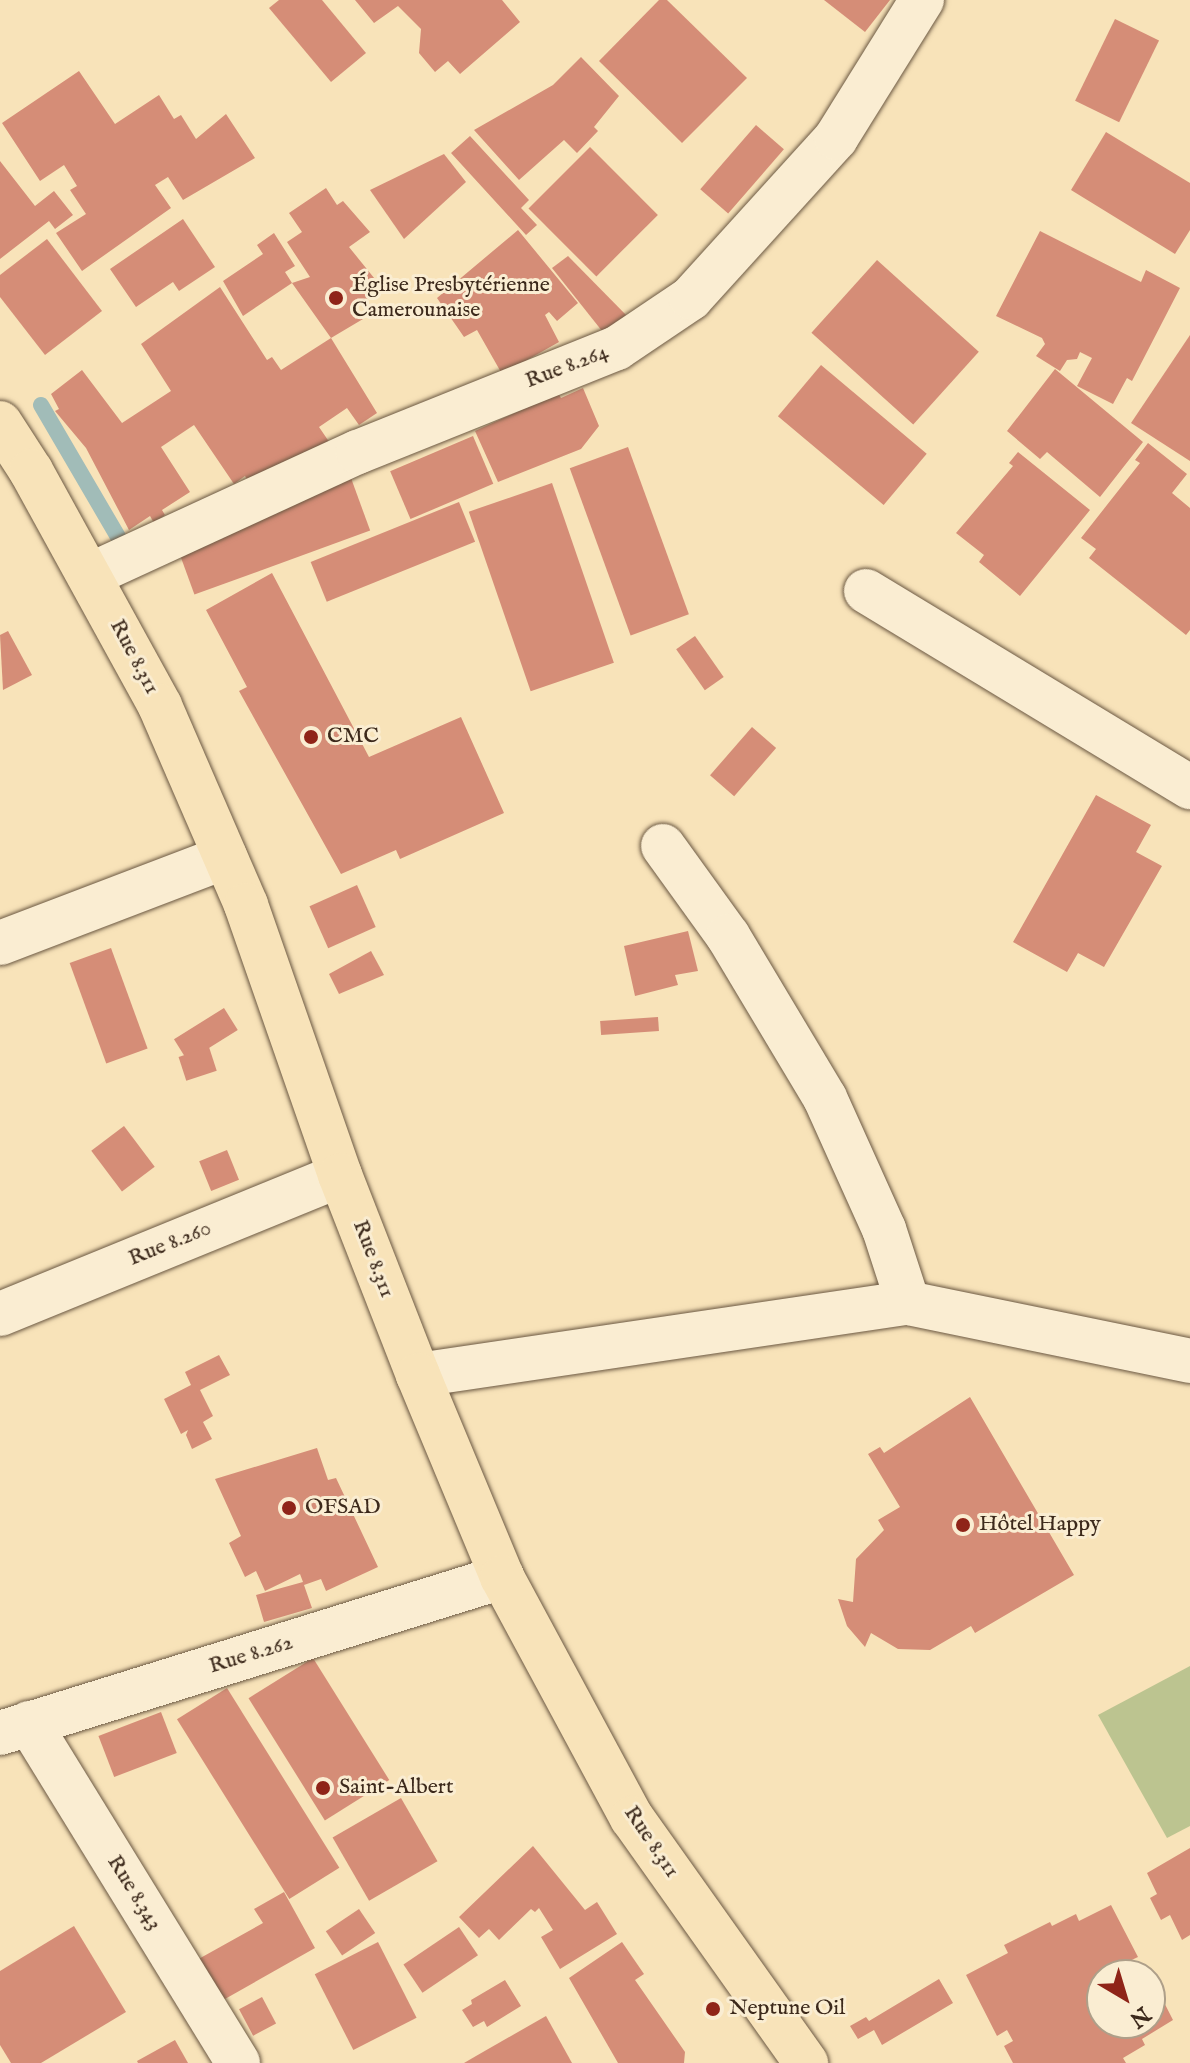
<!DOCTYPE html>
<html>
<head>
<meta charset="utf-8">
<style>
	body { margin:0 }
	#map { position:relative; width:1190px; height:2063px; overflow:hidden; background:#f8e3b9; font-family:"IM FELL English",serif }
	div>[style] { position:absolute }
	.green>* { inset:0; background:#bcc490 }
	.stream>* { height:16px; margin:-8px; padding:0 8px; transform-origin:8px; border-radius:8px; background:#a1bcb8 }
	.building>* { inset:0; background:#d58d77; transform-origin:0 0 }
	.roads { filter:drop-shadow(0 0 2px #6b5842) drop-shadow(0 0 2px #6b5842) }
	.minor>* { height:44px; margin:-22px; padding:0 22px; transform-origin:22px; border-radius:22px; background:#faedd2 }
	.major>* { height:44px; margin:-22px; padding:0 22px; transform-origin:22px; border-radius:22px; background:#f8e3b9 }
	.dots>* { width:22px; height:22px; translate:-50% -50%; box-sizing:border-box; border:4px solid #faedd2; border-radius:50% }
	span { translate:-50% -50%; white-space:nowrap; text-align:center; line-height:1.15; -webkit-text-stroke:6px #faedd2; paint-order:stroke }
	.poi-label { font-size:22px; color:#3c291b }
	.left { translate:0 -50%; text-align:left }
	.street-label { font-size:22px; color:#3c291b }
	.north { position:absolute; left:1086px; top:1959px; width:80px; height:80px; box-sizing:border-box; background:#faedd2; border:2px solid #ae9f89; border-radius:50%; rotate:142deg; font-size:22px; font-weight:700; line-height:32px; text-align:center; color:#3c291b }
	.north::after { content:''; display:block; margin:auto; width:28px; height:36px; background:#8f2418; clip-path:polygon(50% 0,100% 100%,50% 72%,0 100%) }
</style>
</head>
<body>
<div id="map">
	<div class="green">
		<i style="clip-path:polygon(1190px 1666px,1190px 1826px,1167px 1838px,1098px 1715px)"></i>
	</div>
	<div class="stream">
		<i style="left:41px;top:405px;width:153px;rotate:59.7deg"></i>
	</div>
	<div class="building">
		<i style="clip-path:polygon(279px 0,322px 0,366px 53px,331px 82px,269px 8px)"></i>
		<i style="clip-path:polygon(355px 0,502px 0,520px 22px,460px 74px,448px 61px,435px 72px,419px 53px,421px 29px,398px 6px,374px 23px)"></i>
		<i style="clip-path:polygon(659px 0,667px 0,747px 78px,682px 143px,599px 61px)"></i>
		<i style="clip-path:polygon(824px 0,890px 0,865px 32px)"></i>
		<i style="left:1115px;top:19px;width:49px;height:91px;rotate:26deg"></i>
		<i style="clip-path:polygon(581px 57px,619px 96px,594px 127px,598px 131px,577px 153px,564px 140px,519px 180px,474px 130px,553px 85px)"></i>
		<i style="clip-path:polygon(79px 71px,115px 124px,159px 95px,174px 119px,181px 115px,196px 139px,226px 114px,255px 158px,183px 200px,168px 177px,155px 185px,171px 208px,82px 271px,56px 233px,86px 214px,70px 190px,77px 186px,64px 165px,40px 181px,2px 123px)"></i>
		<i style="left:756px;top:125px;width:37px;height:85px;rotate:41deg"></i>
		<i style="clip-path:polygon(1106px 132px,1190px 183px,1190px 230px,1175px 254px,1071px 190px)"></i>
		<i style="clip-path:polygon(470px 136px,529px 200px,521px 208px,537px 225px,526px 235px,451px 153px)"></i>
		<i style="left:590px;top:147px;width:96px;height:87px;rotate:45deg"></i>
		<i style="clip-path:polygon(444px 154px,466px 182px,404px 239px,370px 190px)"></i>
		<i style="clip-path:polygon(0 161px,35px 206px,54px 191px,73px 215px,55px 229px,49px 221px,0 259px)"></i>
		<i style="clip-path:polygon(326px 188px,337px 205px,343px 201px,370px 232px,349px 247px,383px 289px,356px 307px,363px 319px,331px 338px,292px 283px,310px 277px,287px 242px,302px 232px,289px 213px)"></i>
		<i style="clip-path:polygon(183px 219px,215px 267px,179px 291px,173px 282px,136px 307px,110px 269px)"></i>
		<i style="clip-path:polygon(518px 230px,578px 303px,557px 321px,549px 312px,545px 315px,559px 342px,502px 374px,477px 330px,464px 337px,437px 298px)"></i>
		<i style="clip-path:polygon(1040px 231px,1141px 282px,1146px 270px,1180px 288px,1132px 381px,1127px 378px,1113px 404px,1077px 386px,1092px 358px,1080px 352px,1077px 359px,1067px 360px,1060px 371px,1036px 356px,1045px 344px,1042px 338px,996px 316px)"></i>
		<i style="clip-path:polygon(274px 233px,295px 266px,285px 272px,292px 283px,243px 316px,223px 281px,263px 254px,257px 245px)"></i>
		<i style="clip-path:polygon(47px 239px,102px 311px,45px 355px,0 297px,0 275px)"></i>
		<i style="clip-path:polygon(568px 256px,630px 319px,606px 336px,552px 268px)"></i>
		<i style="left:877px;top:260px;width:137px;height:98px;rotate:42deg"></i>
		<i style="clip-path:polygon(220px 287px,267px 360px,272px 357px,281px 370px,331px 338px,377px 413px,359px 425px,347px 408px,319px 427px,334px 449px,255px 492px,245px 476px,234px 484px,194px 425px,161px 447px,190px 492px,162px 510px,165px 515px,154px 523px,150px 516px,129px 530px,86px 448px,55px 411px,59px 409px,51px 394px,82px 370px,122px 423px,171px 391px,141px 344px)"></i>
		<i style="clip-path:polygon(1190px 335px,1190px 461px,1131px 423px)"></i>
		<i style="left:821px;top:365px;width:138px;height:67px;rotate:40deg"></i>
		<i style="clip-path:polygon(1055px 369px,1143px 442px,1100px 497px,1047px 452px,1040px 459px,1007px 431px)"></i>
		<i style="clip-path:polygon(583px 388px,599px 426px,581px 449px,498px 482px,475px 431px,558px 393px,561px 398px)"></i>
		<i style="left:473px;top:436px;width:52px;height:90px;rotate:67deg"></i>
		<i style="clip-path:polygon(1148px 443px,1187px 474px,1172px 493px,1190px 508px,1190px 630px,1186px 635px,1089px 558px,1096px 549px,1081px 538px,1140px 463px,1135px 460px)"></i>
		<i style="left:628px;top:447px;width:178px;height:62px;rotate:70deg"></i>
		<i style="clip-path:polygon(1018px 452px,1090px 510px,1020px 596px,979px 562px,984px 555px,956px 533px,1013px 466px,1009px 463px)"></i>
		<i style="left:351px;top:478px;width:56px;height:187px;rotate:70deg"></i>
		<i style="left:552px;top:483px;width:190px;height:88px;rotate:71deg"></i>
		<i style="left:459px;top:502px;width:43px;height:160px;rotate:68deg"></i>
		<i style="clip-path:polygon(272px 573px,369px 757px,461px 717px,504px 813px,400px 859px,396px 850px,341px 874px,239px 691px,247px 687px,206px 610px)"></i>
		<i style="clip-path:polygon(8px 631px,32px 675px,3px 690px,0 635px)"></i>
		<i style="left:695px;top:636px;width:50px;height:23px;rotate:55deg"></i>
		<i style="left:752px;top:727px;width:32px;height:64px;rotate:41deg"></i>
		<i style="clip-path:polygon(1096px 795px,1151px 825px,1136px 852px,1162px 866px,1104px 967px,1078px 953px,1067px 972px,1013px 942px)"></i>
		<i style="left:357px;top:885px;width:46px;height:52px;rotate:66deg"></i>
		<i style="clip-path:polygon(688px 931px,698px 971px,675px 975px,678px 985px,635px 996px,624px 946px)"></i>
		<i style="left:111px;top:948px;width:107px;height:44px;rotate:70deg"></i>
		<i style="clip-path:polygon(371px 951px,384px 975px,339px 994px,329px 974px)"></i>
		<i style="left:224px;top:1008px;width:26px;height:59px;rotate:58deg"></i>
		<i style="left:658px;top:1017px;width:14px;height:58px;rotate:86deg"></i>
		<i style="left:209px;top:1047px;width:25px;height:32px;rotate:72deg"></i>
		<i style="left:124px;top:1126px;width:51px;height:41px;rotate:53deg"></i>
		<i style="left:227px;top:1150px;width:32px;height:30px;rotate:68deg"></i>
		<i style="clip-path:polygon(219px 1355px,230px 1375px,200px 1390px,213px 1416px,203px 1422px,212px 1439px,192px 1449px,186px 1435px,188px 1430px,181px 1434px,164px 1399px,191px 1385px,185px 1372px)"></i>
		<i style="clip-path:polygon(970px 1397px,1074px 1575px,975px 1633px,971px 1626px,930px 1650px,898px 1649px,871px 1633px,865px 1647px,847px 1626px,838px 1599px,853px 1602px,856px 1559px,884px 1530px,878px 1520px,900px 1507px,868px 1454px,880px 1447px,884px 1453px)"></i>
		<i style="clip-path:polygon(317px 1448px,328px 1480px,336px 1478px,378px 1567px,326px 1591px,321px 1579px,304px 1585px,312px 1608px,264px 1622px,256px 1595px,303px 1582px,300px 1574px,265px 1591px,256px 1571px,245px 1577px,229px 1543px,241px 1536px,215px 1479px)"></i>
		<i style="left:313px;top:1658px;width:144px;height:76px;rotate:58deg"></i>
		<i style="left:227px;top:1688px;width:212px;height:59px;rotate:58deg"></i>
		<i style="left:161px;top:1712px;width:44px;height:67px;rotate:69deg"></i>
		<i style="left:401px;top:1798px;width:73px;height:79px;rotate:60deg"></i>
		<i style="clip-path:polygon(533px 1846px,585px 1910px,597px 1902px,617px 1934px,560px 1969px,541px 1937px,553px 1930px,539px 1908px,535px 1912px,531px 1909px,499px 1940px,489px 1929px,479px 1938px,459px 1917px)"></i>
		<i style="clip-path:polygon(1190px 1848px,1190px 1935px,1182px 1940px,1170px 1915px,1161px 1920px,1150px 1898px,1157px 1894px,1147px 1873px)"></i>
		<i style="clip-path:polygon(284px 1892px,315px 1948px,209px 2008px,195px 1961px,263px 1923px,254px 1909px)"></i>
		<i style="clip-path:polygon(1111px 1905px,1138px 1957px,1121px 1965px,1125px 1975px,1102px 1975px,1102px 2023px,1150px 2023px,1150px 1975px,1173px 2020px,1142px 2039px,1145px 2045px,1123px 2058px,1126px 2063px,1013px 2063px,1004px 2046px,1013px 2041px,1007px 2030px,997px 2036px,966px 1975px,1008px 1953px,1004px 1945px,1050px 1922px,1052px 1926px,1076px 1914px,1079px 1921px)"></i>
		<i style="left:359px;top:1909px;width:29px;height:40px;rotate:56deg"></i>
		<i style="clip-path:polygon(74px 1926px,126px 2012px,41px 2063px,11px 2063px,0 2045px,0 1971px)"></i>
		<i style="left:459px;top:1927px;width:34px;height:67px;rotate:56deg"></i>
		<i style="left:378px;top:1942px;width:85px;height:71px;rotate:63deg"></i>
		<i style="clip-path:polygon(622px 1942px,644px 1974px,635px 1980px,685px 2052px,684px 2063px,618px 2063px,569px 1978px)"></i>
		<i style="clip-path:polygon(939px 1979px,953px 2003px,882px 2045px,874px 2030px,858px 2039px,850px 2026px,866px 2017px,869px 2021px)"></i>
		<i style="clip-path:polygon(505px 1980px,521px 2006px,487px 2027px,484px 2021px,473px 2027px,462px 2010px,472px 2004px,471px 2000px)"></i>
		<i style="left:262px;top:1997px;width:30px;height:26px;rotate:62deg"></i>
		<i style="clip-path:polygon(546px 2016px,572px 2063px,464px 2063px,476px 2056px)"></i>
		<i style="clip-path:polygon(175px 2040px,188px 2063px,138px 2063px,137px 2061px)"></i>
	</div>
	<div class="roads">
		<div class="minor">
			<i style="left:90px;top:575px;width:295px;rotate:-24.7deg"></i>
			<i style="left:358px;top:452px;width:279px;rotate:-21.9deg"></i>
			<i style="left:617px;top:348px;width:89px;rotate:-34deg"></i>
			<i style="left:691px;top:298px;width:216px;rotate:-47.8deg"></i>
			<i style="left:836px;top:138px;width:163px;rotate:-58.1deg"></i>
			<i style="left:866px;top:591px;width:379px;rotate:31.2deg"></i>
			<i style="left:663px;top:846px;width:111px;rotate:54.2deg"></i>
			<i style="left:728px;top:936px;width:189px;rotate:59.1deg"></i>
			<i style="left:825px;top:1098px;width:144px;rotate:65.8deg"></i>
			<i style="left:884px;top:1229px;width:78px;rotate:72deg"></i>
			<i style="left:0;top:943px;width:241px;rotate:-20.9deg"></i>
			<i style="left:0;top:1314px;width:367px;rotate:-22.2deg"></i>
			<i style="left:418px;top:1375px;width:495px;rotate:-8.4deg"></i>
			<i style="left:908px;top:1303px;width:288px;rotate:11.6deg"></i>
			<i style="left:29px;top:1723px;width:399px;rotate:58.4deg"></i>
			<i style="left:0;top:1733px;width:526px;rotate:-17.26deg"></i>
		</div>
		<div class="major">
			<i style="left:0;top:423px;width:57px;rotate:57.1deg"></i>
			<i style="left:31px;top:471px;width:268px;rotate:61.2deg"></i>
			<i style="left:160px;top:706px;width:217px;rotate:66.6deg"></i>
			<i style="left:246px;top:905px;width:286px;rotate:70.8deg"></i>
			<i style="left:340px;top:1175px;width:215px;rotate:68.7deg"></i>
			<i style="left:418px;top:1375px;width:219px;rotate:67.4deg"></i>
			<i style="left:502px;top:1577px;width:274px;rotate:61.7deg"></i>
			<i style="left:632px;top:1818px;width:301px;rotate:54.6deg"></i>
		</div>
	</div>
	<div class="dots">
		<i style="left:336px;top:298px;background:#8f2418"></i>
		<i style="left:311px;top:737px;background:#8f2418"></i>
		<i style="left:289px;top:1508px;background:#8f2418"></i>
		<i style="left:963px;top:1525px;background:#8f2418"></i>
		<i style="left:323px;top:1788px;background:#8f2418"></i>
		<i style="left:713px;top:2009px;background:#8f2418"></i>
	</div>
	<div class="poi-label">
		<span class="left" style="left:352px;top:298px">Église Presbytérienne<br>Camerounaise</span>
		<span class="left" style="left:327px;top:737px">CMC</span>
		<span class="left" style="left:305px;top:1508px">OFSAD</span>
		<span class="left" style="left:979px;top:1525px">Hôtel Happy</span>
		<span class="left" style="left:339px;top:1788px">Saint-Albert</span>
		<span class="left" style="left:729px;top:2009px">Neptune Oil</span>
	</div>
	<div class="street-label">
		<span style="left:567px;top:367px;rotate:-21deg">Rue 8.264</span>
		<span style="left:134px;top:657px;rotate:62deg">Rue 8.311</span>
		<span style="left:170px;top:1244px;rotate:-22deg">Rue 8.260</span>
		<span style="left:373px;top:1259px;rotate:69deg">Rue 8.311</span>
		<span style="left:251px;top:1655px;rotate:-17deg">Rue 8.262</span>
		<span style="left:651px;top:1842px;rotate:56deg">Rue 8.311</span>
		<span style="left:134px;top:1893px;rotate:58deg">Rue 8.343</span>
	</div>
	<div class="north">N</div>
</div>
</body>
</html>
